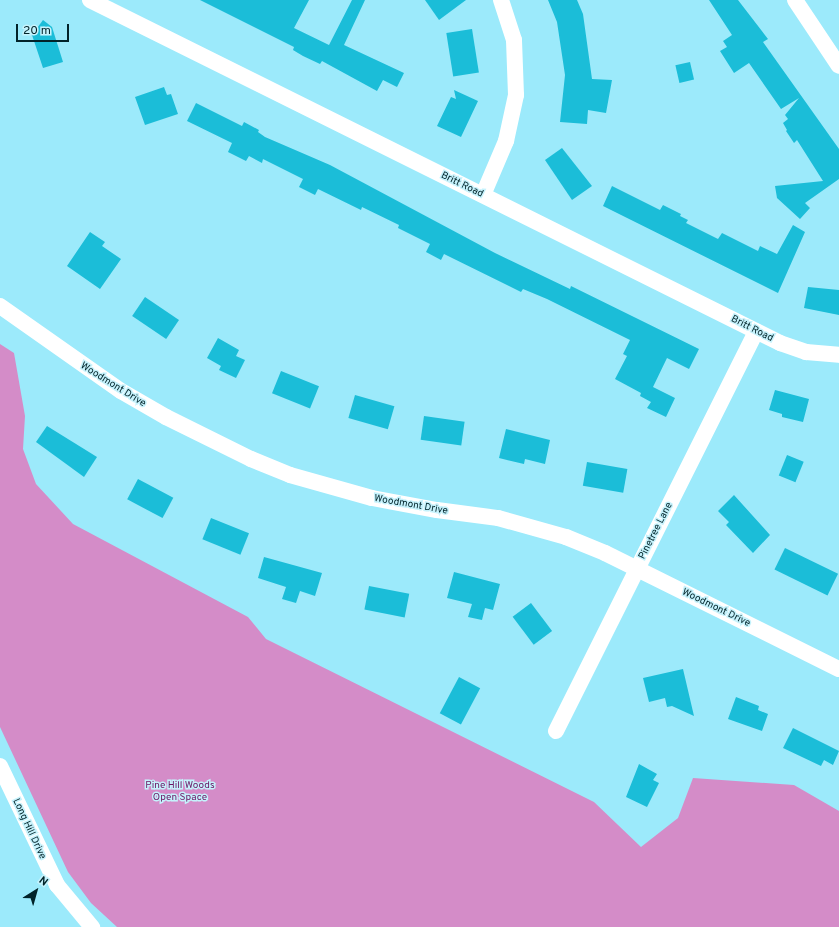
<!DOCTYPE html>
<html>
<head>
<meta charset="utf-8">
<style>
	body { margin:0 }
	#map { position:relative; width:839px; height:927px; overflow:hidden; background:#9ceafb; font-family:Overpass,sans-serif }
	div>[style] { position:absolute }
	.green>* { inset:0; background:#d48cc8 }
	.building>* { inset:0; background:#1bbdd8; transform-origin:0 0 }
	.street>* { height:16px; margin:-8px; padding:0 8px; transform-origin:8px; border-radius:8px; background:#fff }
	span { translate:-50% -50%; white-space:nowrap; text-align:center; line-height:1.15; -webkit-text-stroke:3px #c5f2fc; paint-order:stroke }
	.street-label { font-size:10px; color:#012329 }
	.park-label { font-size:10px; color:#6c1563 }
	.north { position:absolute; left:16px; top:871px; width:40px; height:40px; -webkit-text-stroke:3px #c5f2fc; paint-order:stroke; rotate:37deg; font-size:11px; font-weight:700; line-height:16px; text-align:center; color:#012329 }
	.north::after { content:''; display:block; margin:auto; width:14px; height:18px; background:#012329; clip-path:polygon(50% 0,100% 100%,50% 72%,0 100%) }
	.scale { position:absolute; left:16px; top:24px; width:53px; height:18px; box-sizing:border-box; border:2px solid #012329; border-top:0; padding-left:5px; font-size:12px; line-height:14px; white-space:nowrap; color:#012329; -webkit-text-stroke:3px #c5f2fc; paint-order:stroke }
</style>
</head>
<body>
<div id="map">
	<div class="green">
		<i style="clip-path:polygon(0 344px,14px 353px,25px 416px,23px 449px,36px 484px,73px 524px,248px 617px,266px 639px,594px 802px,641px 847px,678px 818px,693px 778px,794px 785px,839px 811px,839px 927px,117px 927px,91px 903px,68px 872px,0 727px)"></i>
	</div>
	<div class="building">
		<i style="clip-path:polygon(200px 0,309px 0,294px 28px,329px 45px,352px 0,365px 0,344px 45px,404px 73px,397px 87px,383px 80px,377px 91px,322px 61px,320px 64px,303px 56px,293px 50px,294px 47px)"></i>
		<i style="clip-path:polygon(425px 0,466px 0,439px 20px)"></i>
		<i style="clip-path:polygon(548px 0,577px 0,583px 14px,592px 79px,612px 80px,606px 113px,588px 110px,587px 124px,560px 122px,565px 75px,557px 22px)"></i>
		<i style="clip-path:polygon(709px 0,738px 0,768px 39px,763px 42px,839px 149px,839px 179px,805px 203px,810px 208px,800px 219px,777px 198px,775px 186px,823px 181px,797px 140px,794px 143px,786px 131px,787px 130px,783px 123px,788px 119px,785px 115px,799px 98px,781px 109px,749px 63px,734px 73px,720px 51px,727px 47px,723px 41px,732px 35px)"></i>
		<i style="clip-path:polygon(43px 20px,52px 27px,63px 62px,43px 68px,32px 35px)"></i>
		<i style="left:472px;top:29px;width:44px;height:26px;rotate:81deg"></i>
		<i style="left:690px;top:62px;width:18px;height:15px;rotate:77deg"></i>
		<i style="clip-path:polygon(164px 87px,167px 95px,171px 94px,178px 114px,145px 125px,135px 97px)"></i>
		<i style="clip-path:polygon(454px 90px,478px 101px,461px 137px,437px 126px,451px 97px,456px 99px)"></i>
		<i style="clip-path:polygon(196px 103px,242px 126px,244px 122px,259px 130px,258px 132px,265px 137px,330px 165px,495px 253px,570px 289px,571px 286px,699px 349px,689px 369px,667px 358px,653px 387px,675px 398px,666px 417px,647px 408px,651px 402px,640px 396px,641px 393px,615px 379px,627px 356px,623px 354px,630px 340px,547px 299px,523px 289px,521px 292px,444px 254px,441px 260px,426px 252px,430px 244px,398px 228px,399px 225px,362px 207px,361px 210px,318px 189px,315px 195px,299px 187px,303px 179px,263px 159px,262px 163px,249px 156px,246px 161px,228px 152px,232px 143px,187px 121px)"></i>
		<i style="clip-path:polygon(562px 148px,592px 186px,572px 200px,545px 160px)"></i>
		<i style="clip-path:polygon(612px 186px,660px 210px,663px 205px,681px 214px,680px 216px,688px 220px,686px 223px,718px 239px,722px 233px,758px 251px,760px 246px,777px 254px,793px 225px,805px 232px,778px 293px,603px 206px)"></i>
		<i style="clip-path:polygon(90px 232px,105px 242px,102px 246px,121px 259px,100px 289px,67px 266px)"></i>
		<i style="clip-path:polygon(808px 287px,839px 290px,839px 315px,804px 308px)"></i>
		<i style="left:145px;top:297px;width:41px;height:23px;rotate:34deg"></i>
		<i style="clip-path:polygon(218px 338px,239px 350px,236px 356px,245px 360px,236px 378px,219px 370px,221px 366px,207px 358px)"></i>
		<i style="left:281px;top:371px;width:41px;height:24px;rotate:22deg"></i>
		<i style="clip-path:polygon(775px 390px,809px 399px,803px 422px,782px 417px,782px 414px,769px 410px)"></i>
		<i style="left:355px;top:395px;width:41px;height:24px;rotate:16deg"></i>
		<i style="left:424px;top:416px;width:41px;height:24px;rotate:8deg"></i>
		<i style="clip-path:polygon(47px 426px,97px 457px,84px 477px,36px 442px)"></i>
		<i style="clip-path:polygon(506px 429px,550px 440px,545px 464px,525px 459px,524px 464px,499px 458px)"></i>
		<i style="left:787px;top:455px;width:18px;height:22px;rotate:22deg"></i>
		<i style="left:587px;top:462px;width:41px;height:24px;rotate:10deg"></i>
		<i style="left:138px;top:479px;width:40px;height:23px;rotate:28deg"></i>
		<i style="clip-path:polygon(734px 495px,770px 535px,753px 553px,726px 525px,729px 522px,718px 511px)"></i>
		<i style="left:211px;top:518px;width:41px;height:23px;rotate:22deg"></i>
		<i style="left:785px;top:548px;width:59px;height:24px;rotate:26deg"></i>
		<i style="clip-path:polygon(264px 557px,322px 573px,315px 596px,300px 591px,296px 603px,282px 599px,286px 587px,258px 578px)"></i>
		<i style="clip-path:polygon(454px 572px,500px 584px,493px 610px,485px 608px,482px 620px,468px 617px,472px 604px,447px 598px)"></i>
		<i style="left:369px;top:586px;width:41px;height:24px;rotate:11deg"></i>
		<i style="left:531px;top:603px;width:35px;height:23px;rotate:53deg"></i>
		<i style="clip-path:polygon(683px 669px,694px 716px,672px 706px,667px 707px,665px 698px,649px 702px,643px 678px)"></i>
		<i style="left:459px;top:677px;width:24px;height:41px;rotate:28deg"></i>
		<i style="clip-path:polygon(736px 697px,759px 706px,758px 710px,768px 714px,762px 731px,728px 719px)"></i>
		<i style="clip-path:polygon(793px 728px,839px 751px,833px 765px,824px 760px,821px 766px,783px 748px)"></i>
		<i style="clip-path:polygon(639px 764px,657px 774px,653px 780px,659px 783px,647px 807px,626px 797px)"></i>
	</div>
	<div class="street">
		<i style="left:90px;top:0;width:771px;rotate:26.43deg"></i>
		<i style="left:780px;top:343px;width:28px;rotate:19deg"></i>
		<i style="left:806px;top:352px;width:33px;rotate:5deg"></i>
		<i style="left:795px;top:0;width:79px;rotate:56.3deg"></i>
		<i style="left:483px;top:195px;width:59px;rotate:-66.9deg"></i>
		<i style="left:506px;top:141px;width:47px;rotate:-77.7deg"></i>
		<i style="left:516px;top:95px;width:55px;rotate:-92.1deg"></i>
		<i style="left:514px;top:40px;width:42px;rotate:-108deg"></i>
		<i style="left:0;top:306px;width:148px;rotate:35.1deg"></i>
		<i style="left:121px;top:391px;width:52px;rotate:30deg"></i>
		<i style="left:166px;top:417px;width:95px;rotate:26.3deg"></i>
		<i style="left:251px;top:459px;width:42px;rotate:22.3deg"></i>
		<i style="left:290px;top:475px;width:85px;rotate:15.7deg"></i>
		<i style="left:372px;top:498px;width:66px;rotate:10.5deg"></i>
		<i style="left:437px;top:510px;width:62px;rotate:7.5deg"></i>
		<i style="left:498px;top:518px;width:71px;rotate:15.6deg"></i>
		<i style="left:566px;top:537px;width:42px;rotate:22.3deg"></i>
		<i style="left:605px;top:553px;width:261px;rotate:26.4deg"></i>
		<i style="left:556px;top:731px;width:447px;rotate:-63.4deg"></i>
		<i style="left:0;top:766px;width:132px;rotate:64.4deg"></i>
		<i style="left:57px;top:885px;width:55px;rotate:50.2deg"></i>
	</div>
	<div class="street-label">
		<span style="left:462px;top:185px;rotate:26deg">Britt Road</span>
		<span style="left:752px;top:329px;rotate:27deg">Britt Road</span>
		<span style="left:113px;top:385px;rotate:32deg">Woodmont Drive</span>
		<span style="left:411px;top:505px;rotate:10deg">Woodmont Drive</span>
		<span style="left:656px;top:531px;rotate:-63deg">Pinetree Lane</span>
		<span style="left:716px;top:608px;rotate:26deg">Woodmont Drive</span>
		<span style="left:29px;top:829px;rotate:65deg">Long Hill Drive</span>
	</div>
	<div class="park-label">
		<span style="left:180px;top:791px">Pine Hill Woods<br>Open Space</span>
	</div>
	<div class="north">N</div>
	<div class="scale">20 m</div>
</div>
</body>
</html>
